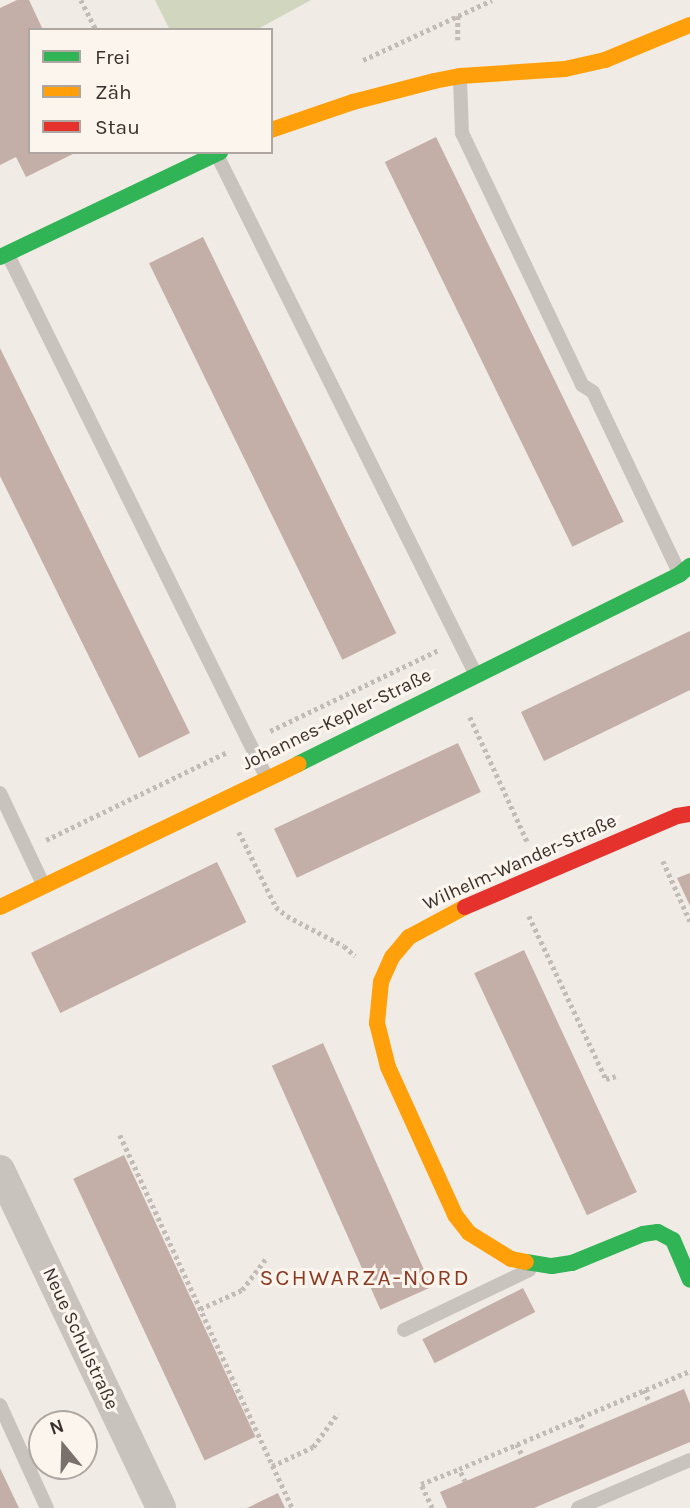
<!DOCTYPE html>
<html>
<head>
<meta charset="utf-8">
<style>
	body { margin:0 }
	#map { position:relative; width:690px; height:1508px; overflow:hidden; background:#f0ebe5; font-family:Karla,sans-serif }
	div>[style] { position:absolute }
	.green>* { inset:0; background:#d1d6bf }
	.building>* { inset:0; background:#c3afa7; transform-origin:0 0 }
	.path>* { height:4.5px; margin-top:-2.25px; transform-origin:0; background:repeating-linear-gradient(90deg,#c2bbb6 0 3.5px,transparent 0 7px) }
	.lane>* { height:14px; margin:-7px; padding:0 7px; transform-origin:7px; border-radius:7px; background:#c9c3be }
	.street>* { height:30px; margin:-15px; padding:0 15px; transform-origin:15px; border-radius:15px; background:#c9c3be }
	.fast>* { height:16px; margin:-8px; padding:0 8px; transform-origin:8px; border-radius:8px; background:#30b455 }
	.slow>* { height:16px; margin:-8px; padding:0 8px; transform-origin:8px; border-radius:8px; background:#ff9f0a }
	.jam>* { height:16px; margin:-8px; padding:0 8px; transform-origin:8px; border-radius:8px; background:#e5322d }
	span { translate:-50% -50%; white-space:nowrap; text-align:center; line-height:1.15; -webkit-text-stroke:6px #fbf5ee; paint-order:stroke }
	.street-label { font-size:19px; color:#3b302b }
	.quarter-label { font-size:23px; color:#8c3b22; letter-spacing:2px }
	.legend { position:absolute; left:28px; top:28px; width:245px; height:126px; box-sizing:border-box; background:#fbf5ee; border:2px solid #aea6a0; margin:0; padding:9px 12px; list-style:none; font-size:21px; color:#3b302b }
	.legend li { display:flex; align-items:center; gap:14px; height:35px }
	.legend b { width:35px; border:2px solid #aea6a0 }
	.north { position:absolute; left:28px; top:1410px; width:70px; height:70px; box-sizing:border-box; background:#fbf5ee; border:2px solid #aea6a0; border-radius:50%; rotate:341deg; font-size:19px; font-weight:700; line-height:28px; text-align:center; color:#3b302b }
	.north::after { content:''; display:block; margin:auto; width:24px; height:32px; background:#7a716c; clip-path:polygon(50% 0,100% 100%,50% 72%,0 100%) }
</style>
</head>
<body>
<div id="map">
	<div class="green">
		<i style="clip-path:polygon(155px 0,311px 0,256px 30px,170px 30px)"></i>
	</div>
	<div class="building">
		<i style="clip-path:polygon(17px 0,29px 0,43px 30px,30px 30px,30px 152px,77px 152px,26px 177px,16px 157px,0 165px,0 8px)"></i>
		<i style="left:436px;top:137px;width:428px;height:57px;rotate:64deg"></i>
		<i style="left:203px;top:237px;width:441px;height:60px;rotate:64deg"></i>
		<i style="clip-path:polygon(0 348px,190px 733px,139px 758px,0 476px)"></i>
		<i style="clip-path:polygon(690px 631px,690px 690px,544px 761px,521px 712px)"></i>
		<i style="left:458px;top:743px;width:54px;height:203px;rotate:65deg"></i>
		<i style="left:217px;top:862px;width:67px;height:207px;rotate:64deg"></i>
		<i style="clip-path:polygon(690px 873px,690px 906px,677px 878px)"></i>
		<i style="left:524px;top:950px;width:267px;height:55px;rotate:65deg"></i>
		<i style="left:323px;top:1043px;width:267px;height:56px;rotate:66deg"></i>
		<i style="left:124px;top:1155px;width:311px;height:56px;rotate:65deg"></i>
		<i style="left:523px;top:1288px;width:27px;height:113px;rotate:63deg"></i>
		<i style="clip-path:polygon(684px 1389px,690px 1404px,690px 1442px,534px 1508px,447px 1508px,440px 1492px)"></i>
		<i style="clip-path:polygon(0 1468px,19px 1508px,0 1508px)"></i>
		<i style="clip-path:polygon(278px 1493px,285px 1508px,247px 1508px)"></i>
	</div>
	<div class="path">
		<i style="left:81px;top:0;width:34px;rotate:63deg"></i>
		<i style="left:458px;top:16px;width:24px;rotate:90deg"></i>
		<i style="left:363px;top:60px;width:142px;rotate:-24.9deg"></i>
		<i style="left:470px;top:717px;width:139px;rotate:65.3deg"></i>
		<i style="left:270px;top:731px;width:187px;rotate:-25.7deg"></i>
		<i style="left:239px;top:832px;width:84px;rotate:63.7deg"></i>
		<i style="left:276px;top:907px;width:14px;rotate:39deg"></i>
		<i style="left:287px;top:916px;width:64px;rotate:27.8deg"></i>
		<i style="left:344px;top:946px;width:15px;rotate:42deg"></i>
		<i style="left:46px;top:840px;width:201px;rotate:-25.9deg"></i>
		<i style="left:663px;top:861px;width:66px;rotate:65.8deg"></i>
		<i style="left:529px;top:916px;width:180px;rotate:64.7deg"></i>
		<i style="left:606px;top:1079px;width:10px;rotate:-17deg"></i>
		<i style="left:120px;top:1135px;width:411px;rotate:65.2deg"></i>
		<i style="left:200px;top:1309px;width:46px;rotate:-24.3deg"></i>
		<i style="left:242px;top:1290px;width:41px;rotate:-52.9deg"></i>
		<i style="left:644px;top:1390px;width:14px;rotate:65deg"></i>
		<i style="left:578px;top:1418px;width:14px;rotate:65deg"></i>
		<i style="left:517px;top:1444px;width:14px;rotate:65deg"></i>
		<i style="left:272px;top:1466px;width:45px;rotate:-24.9deg"></i>
		<i style="left:313px;top:1447px;width:42px;rotate:-53.7deg"></i>
		<i style="left:465px;top:1482px;width:14px;rotate:-115deg"></i>
		<i style="left:459px;top:1469px;width:251px;rotate:-23deg"></i>
		<i style="left:432px;top:1508px;width:26px;rotate:-115deg"></i>
		<i style="left:421px;top:1484px;width:41px;rotate:-21.5deg"></i>
	</div>
	<div class="lane">
		<i style="left:460px;top:79px;width:54px;rotate:87.9deg"></i>
		<i style="left:462px;top:133px;width:279px;rotate:64.5deg"></i>
		<i style="left:582px;top:385px;width:13px;rotate:32deg"></i>
		<i style="left:593px;top:392px;width:199px;rotate:64.5deg"></i>
		<i style="left:217px;top:155px;width:579px;rotate:63.52deg"></i>
		<i style="left:8px;top:255px;width:581px;rotate:63.66deg"></i>
		<i style="left:0;top:793px;width:101px;rotate:64.7deg"></i>
		<i style="left:404px;top:1330px;width:139px;rotate:-25.6deg"></i>
		<i style="left:0;top:1405px;width:113px;rotate:65.5deg"></i>
		<i style="left:578px;top:1508px;width:122px;rotate:-23.2deg"></i>
	</div>
	<div class="street">
		<i style="left:0;top:1170px;width:374px;rotate:64.5deg"></i>
	</div>
	<div class="fast">
		<i style="left:0;top:257px;width:244px;rotate:-25.5deg"></i>
		<i style="left:298px;top:764px;width:427px;rotate:-26.4deg"></i>
		<i style="left:680px;top:574px;width:13px;rotate:-39deg"></i>
		<i style="left:526px;top:1262px;width:26px;rotate:9deg"></i>
		<i style="left:552px;top:1266px;width:20px;rotate:-9deg"></i>
		<i style="left:572px;top:1263px;width:77px;rotate:-22.2deg"></i>
		<i style="left:643px;top:1234px;width:15px;rotate:-8deg"></i>
		<i style="left:658px;top:1232px;width:17px;rotate:28deg"></i>
		<i style="left:673px;top:1240px;width:43px;rotate:67deg"></i>
	</div>
	<div class="slow">
		<i style="left:271px;top:130px;width:87px;rotate:-18.9deg"></i>
		<i style="left:353px;top:102px;width:84px;rotate:-14.5deg"></i>
		<i style="left:434px;top:81px;width:26px;rotate:-11deg"></i>
		<i style="left:460px;top:76px;width:105px;rotate:-3.8deg"></i>
		<i style="left:565px;top:69px;width:41px;rotate:-12.7deg"></i>
		<i style="left:605px;top:60px;width:92px;rotate:-22.4deg"></i>
		<i style="left:0;top:907px;width:331px;rotate:-25.6deg"></i>
		<i style="left:465px;top:907px;width:64px;rotate:151.8deg"></i>
		<i style="left:409px;top:937px;width:26px;rotate:130deg"></i>
		<i style="left:392px;top:957px;width:27px;rotate:114deg"></i>
		<i style="left:381px;top:982px;width:41px;rotate:95.6deg"></i>
		<i style="left:377px;top:1023px;width:45px;rotate:76deg"></i>
		<i style="left:388px;top:1067px;width:162px;rotate:65.6deg"></i>
		<i style="left:455px;top:1215px;width:23px;rotate:52deg"></i>
		<i style="left:469px;top:1233px;width:49px;rotate:31.8deg"></i>
		<i style="left:511px;top:1259px;width:15px;rotate:11deg"></i>
	</div>
	<div class="jam">
		<i style="left:465px;top:907px;width:231px;rotate:-23.2deg"></i>
		<i style="left:677px;top:816px;width:13px;rotate:-9deg"></i>
	</div>
	<div class="street-label">
		<span style="left:337px;top:720px;rotate:-26deg">Johannes-Kepler-Straße</span>
		<span style="left:520px;top:863px;rotate:-24deg">Wilhelm-Wander-Straße</span>
		<span style="left:80px;top:1339px;rotate:65deg">Neue Schulstraße</span>
	</div>
	<div class="quarter-label">
		<span style="left:365px;top:1278px">SCHWARZA-NORD</span>
	</div>
	<ul class="legend">
	<li><b style="height:9px;background:#30b455"></b>Frei</li>
	<li><b style="height:9px;background:#ff9f0a"></b>Zäh</li>
	<li><b style="height:9px;background:#e5322d"></b>Stau</li>
	</ul>
	<div class="north">N</div>
</div>
</body>
</html>
